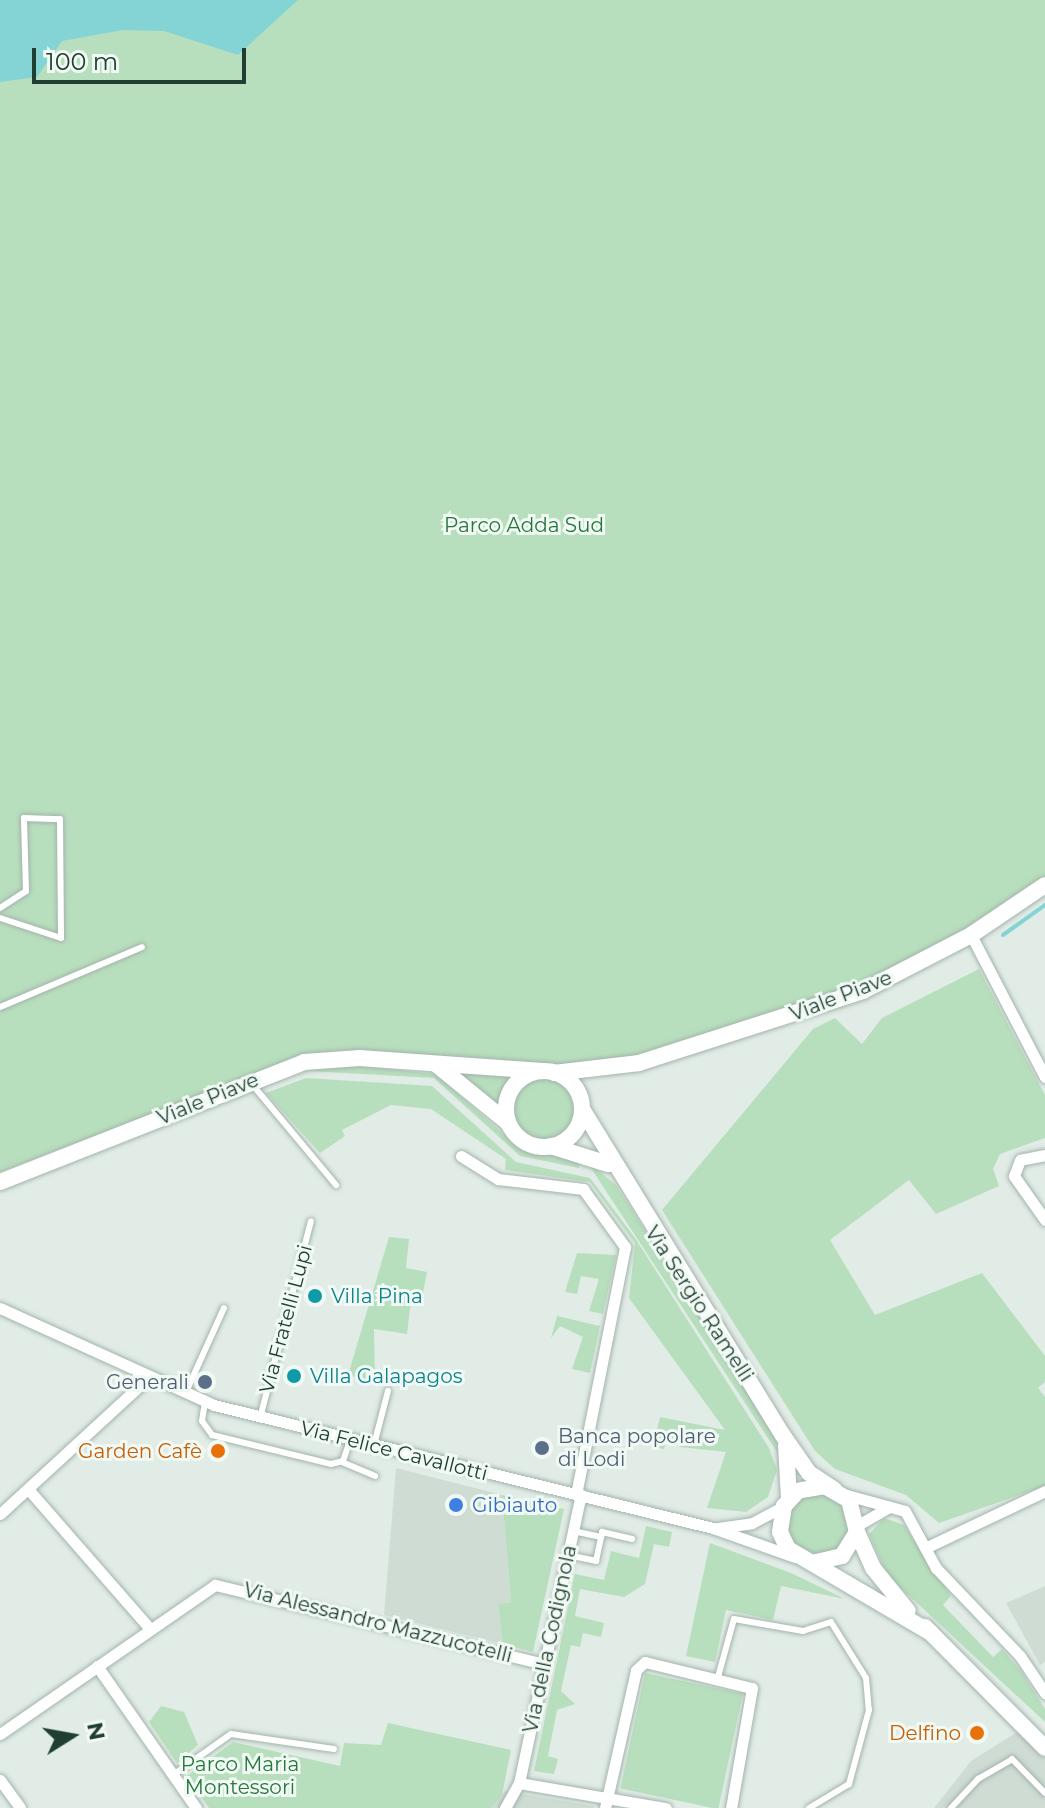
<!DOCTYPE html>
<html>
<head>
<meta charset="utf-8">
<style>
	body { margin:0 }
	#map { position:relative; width:1045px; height:1808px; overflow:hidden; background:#e1ece6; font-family:Montserrat,sans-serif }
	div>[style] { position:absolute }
	.built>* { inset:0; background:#cfdcd4 }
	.green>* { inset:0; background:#b8dfbd; transform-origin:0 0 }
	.round { border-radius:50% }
	.water>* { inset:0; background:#84d4d6 }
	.stream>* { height:4px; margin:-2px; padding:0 2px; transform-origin:2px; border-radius:2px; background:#84d4d6 }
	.roads { filter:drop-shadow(0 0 2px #a3b4ac) drop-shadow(0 0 2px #a3b4ac) }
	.lane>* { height:6px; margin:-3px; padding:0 3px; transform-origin:3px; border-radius:3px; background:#fff }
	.street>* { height:11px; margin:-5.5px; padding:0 5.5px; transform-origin:5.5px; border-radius:5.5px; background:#fff }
	.secondary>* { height:16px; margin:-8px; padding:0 8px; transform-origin:8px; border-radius:8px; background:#fff }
	.secondary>.ring { margin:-8px; padding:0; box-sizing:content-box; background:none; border:16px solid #fff; border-radius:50% }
	.dots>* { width:22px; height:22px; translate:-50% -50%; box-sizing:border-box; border:4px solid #f1f9f4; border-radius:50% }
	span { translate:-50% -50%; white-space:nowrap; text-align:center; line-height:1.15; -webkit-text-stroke:6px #f1f9f4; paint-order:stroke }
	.park-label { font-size:20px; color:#27783b }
	.street-label { font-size:20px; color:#203e32 }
	.culture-label { font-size:20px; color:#0d838f }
	.left { translate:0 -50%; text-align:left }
	.service-label { font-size:20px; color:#4e5e75 }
	.right { translate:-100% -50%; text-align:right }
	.food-label { font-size:20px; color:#c56008 }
	.shop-label { font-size:20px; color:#366cbe }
	.north { position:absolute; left:32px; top:1696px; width:80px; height:80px; -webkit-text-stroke:6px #f1f9f4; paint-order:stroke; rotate:79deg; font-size:22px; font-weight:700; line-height:32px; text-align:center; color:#203e32 }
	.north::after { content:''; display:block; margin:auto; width:28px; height:36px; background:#203e32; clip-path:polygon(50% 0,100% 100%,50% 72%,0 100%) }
	.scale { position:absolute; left:32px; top:48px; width:214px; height:36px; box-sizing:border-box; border:4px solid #203e32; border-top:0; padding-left:10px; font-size:24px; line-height:28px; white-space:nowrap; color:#203e32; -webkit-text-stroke:6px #f1f9f4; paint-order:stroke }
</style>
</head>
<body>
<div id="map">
	<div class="built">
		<i style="clip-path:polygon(396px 1468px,502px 1495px,511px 1602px,498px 1604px,503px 1644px,384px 1615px)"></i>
		<i style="clip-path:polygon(1045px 1586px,1045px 1662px,1040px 1665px,1006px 1603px)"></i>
		<i style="clip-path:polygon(1025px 1727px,1045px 1750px,1045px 1808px,934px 1808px,971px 1761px)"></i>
		<i style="clip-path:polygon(505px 1791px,594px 1806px,594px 1808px,491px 1808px)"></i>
	</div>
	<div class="green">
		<i style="clip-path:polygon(0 0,1045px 0,1045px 877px,971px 928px,862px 986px,642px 1056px,558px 1067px,356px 1053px,290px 1061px,0 1172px)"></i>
		<i style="clip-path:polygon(979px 969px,1045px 1095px,1045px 1138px,1000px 1154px,993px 1169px,999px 1186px,936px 1214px,909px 1180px,830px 1240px,875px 1315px,982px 1273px,1045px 1356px,1045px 1382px,1038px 1388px,1045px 1397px,1045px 1486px,939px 1523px,906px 1495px,835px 1469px,815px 1451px,662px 1210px,813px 1029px,835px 1018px,862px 1044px,882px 1018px)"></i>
		<i style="clip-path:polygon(338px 1064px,435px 1074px,522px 1150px,580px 1160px,579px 1168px,520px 1156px,434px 1078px,308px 1071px)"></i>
		<i style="clip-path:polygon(453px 1067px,521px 1073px,506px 1090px,502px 1112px)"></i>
		<i style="clip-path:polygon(306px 1078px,432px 1086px,516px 1162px,590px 1178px,635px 1238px,769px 1448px,777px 1470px,768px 1497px,746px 1512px,707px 1508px,726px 1452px,680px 1447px,667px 1438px,664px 1449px,653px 1447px,660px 1417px,725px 1430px,629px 1298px,635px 1243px,590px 1182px,505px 1170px,506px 1159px,431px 1109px,391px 1105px,342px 1130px,345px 1136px,320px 1153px,266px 1093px)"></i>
		<i class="round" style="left:513px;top:1078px;width:62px;height:62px"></i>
		<i style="clip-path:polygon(587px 1162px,616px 1185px,774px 1433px,779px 1455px)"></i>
		<i style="clip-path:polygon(389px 1237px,409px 1239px,406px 1268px,427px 1272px,423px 1293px,412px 1292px,407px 1334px,374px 1329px,375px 1382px,348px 1375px)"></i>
		<i style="clip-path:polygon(577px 1253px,616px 1255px,603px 1314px,589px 1311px,599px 1279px,581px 1276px,577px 1294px,565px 1292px)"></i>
		<i style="clip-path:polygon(557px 1316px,600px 1326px,590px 1373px,572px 1369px,583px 1337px,560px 1326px,551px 1338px)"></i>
		<i class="round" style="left:787px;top:1494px;width:62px;height:62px"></i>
		<i style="clip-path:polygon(502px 1495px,564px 1509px,533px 1652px,503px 1644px,498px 1604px,511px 1602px)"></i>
		<i style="clip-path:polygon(884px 1518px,904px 1525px,951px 1596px,943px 1605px,993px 1657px,1002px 1649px,1021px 1671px,1045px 1709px,1045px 1722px,888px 1576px,869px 1534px)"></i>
		<i style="clip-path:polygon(646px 1526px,672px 1532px,669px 1547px,654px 1544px,645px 1584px,624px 1597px,580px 1589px,575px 1616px,604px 1623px,601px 1637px,583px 1633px,580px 1647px,571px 1645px,561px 1691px,575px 1704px,557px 1710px,548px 1756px,558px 1759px,554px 1774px,534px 1771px,575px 1574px,604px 1580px,611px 1551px,639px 1558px)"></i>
		<i style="clip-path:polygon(710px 1543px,791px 1573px,845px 1599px,781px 1586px,773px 1620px,726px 1610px,715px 1662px,686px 1656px)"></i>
		<i style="left:645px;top:1673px;width:100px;height:118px;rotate:12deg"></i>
		<i style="clip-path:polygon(161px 1706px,184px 1712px,198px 1745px,177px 1763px,149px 1722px)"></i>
		<i style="clip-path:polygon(388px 1723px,511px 1750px,502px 1795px,491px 1808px,209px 1808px,187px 1776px,233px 1742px,340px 1766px,344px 1743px,381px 1745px)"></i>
	</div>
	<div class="water">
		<i style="clip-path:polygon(0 0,298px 0,238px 55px,164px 31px,123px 30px,62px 41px,37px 77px,0 82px)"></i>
	</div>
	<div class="stream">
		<i style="left:1003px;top:935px;width:52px;rotate:-35.5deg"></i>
	</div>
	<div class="roads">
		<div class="lane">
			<i style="left:0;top:908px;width:31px;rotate:-33deg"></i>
			<i style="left:26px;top:891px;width:73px;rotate:-91.6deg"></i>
			<i style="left:24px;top:818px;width:36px;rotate:2deg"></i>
			<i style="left:60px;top:819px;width:119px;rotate:89.5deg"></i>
			<i style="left:61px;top:938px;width:64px;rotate:-161.8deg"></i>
			<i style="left:0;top:1007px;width:154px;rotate:-22.9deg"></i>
			<i style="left:251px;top:1083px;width:133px;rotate:50.2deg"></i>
			<i style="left:186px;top:1392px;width:92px;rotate:-65.7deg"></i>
			<i style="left:205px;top:1402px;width:19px;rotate:99deg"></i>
			<i style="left:202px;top:1421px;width:17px;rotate:54deg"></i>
			<i style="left:212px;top:1435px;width:122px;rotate:13.7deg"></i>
			<i style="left:331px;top:1464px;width:12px;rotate:-14deg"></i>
			<i style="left:343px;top:1461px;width:21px;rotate:-71deg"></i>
			<i style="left:260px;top:1418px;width:203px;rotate:-75.5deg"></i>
			<i style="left:374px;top:1445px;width:56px;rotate:-75.5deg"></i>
			<i style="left:342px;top:1462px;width:36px;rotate:23deg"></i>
			<i style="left:573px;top:1531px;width:29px;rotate:12deg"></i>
			<i style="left:568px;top:1555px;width:29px;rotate:12deg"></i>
			<i style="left:596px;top:1561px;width:30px;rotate:-78deg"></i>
			<i style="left:602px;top:1532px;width:31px;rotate:13deg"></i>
			<i style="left:718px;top:1677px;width:60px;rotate:-74.6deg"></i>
			<i style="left:734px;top:1619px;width:70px;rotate:9.9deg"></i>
			<i style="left:803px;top:1631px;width:29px;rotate:-18deg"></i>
			<i style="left:831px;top:1622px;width:66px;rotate:58deg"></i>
			<i style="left:866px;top:1678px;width:32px;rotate:85deg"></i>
			<i style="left:869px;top:1710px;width:77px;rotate:105.1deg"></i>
			<i style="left:849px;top:1784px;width:47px;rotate:149deg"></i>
			<i style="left:173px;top:1775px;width:71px;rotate:-35.3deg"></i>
			<i style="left:231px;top:1734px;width:104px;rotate:8.3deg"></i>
			<i style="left:951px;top:1808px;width:40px;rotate:-47deg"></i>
			<i style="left:978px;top:1779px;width:39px;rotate:-30deg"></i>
			<i style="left:1012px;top:1759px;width:47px;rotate:45.9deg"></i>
		</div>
		<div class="street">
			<i style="left:971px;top:935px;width:160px;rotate:62.5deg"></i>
			<i style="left:1045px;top:1155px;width:25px;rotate:169deg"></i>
			<i style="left:1020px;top:1160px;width:17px;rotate:111deg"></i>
			<i style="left:1014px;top:1176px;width:54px;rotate:54.8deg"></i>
			<i style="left:461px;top:1156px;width:44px;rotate:31.9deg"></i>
			<i style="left:498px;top:1179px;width:86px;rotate:6.7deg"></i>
			<i style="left:583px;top:1189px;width:72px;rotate:54.1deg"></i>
			<i style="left:625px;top:1247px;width:252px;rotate:101.2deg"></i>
			<i style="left:0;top:1308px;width:235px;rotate:24.4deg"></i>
			<i style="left:214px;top:1405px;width:514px;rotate:13.85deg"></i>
			<i style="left:713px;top:1528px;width:87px;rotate:19.5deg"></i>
			<i style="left:28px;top:1489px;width:186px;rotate:48.9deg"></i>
			<i style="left:843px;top:1494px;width:64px;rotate:15.3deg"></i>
			<i style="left:905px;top:1511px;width:65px;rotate:61.5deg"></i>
			<i style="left:936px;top:1568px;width:122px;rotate:46.3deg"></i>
			<i style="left:1020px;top:1656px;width:45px;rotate:56deg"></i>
			<i style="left:0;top:1514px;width:201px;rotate:-42.6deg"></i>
			<i style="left:858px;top:1525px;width:36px;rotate:-30deg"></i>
			<i style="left:718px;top:1528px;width:34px;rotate:-8deg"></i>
			<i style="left:752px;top:1523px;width:36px;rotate:-28deg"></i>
			<i style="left:925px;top:1548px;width:133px;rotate:-25.4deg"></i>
			<i style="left:97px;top:1666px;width:173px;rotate:55.1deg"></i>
			<i style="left:0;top:1734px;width:262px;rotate:-34.7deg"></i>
			<i style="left:215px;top:1585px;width:339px;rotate:13.5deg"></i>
			<i style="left:0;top:1780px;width:34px;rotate:54deg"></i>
			<i style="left:519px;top:1783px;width:149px;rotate:9.7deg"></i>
			<i style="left:505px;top:1808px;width:29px;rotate:-61deg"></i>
			<i style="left:519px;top:1783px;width:295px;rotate:-77.9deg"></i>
			<i style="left:605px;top:1808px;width:141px;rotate:-77.3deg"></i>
			<i style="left:636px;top:1670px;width:12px;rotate:-42deg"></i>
			<i style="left:645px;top:1662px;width:110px;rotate:13.7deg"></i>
			<i style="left:752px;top:1688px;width:122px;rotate:99.9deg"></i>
		</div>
		<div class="secondary">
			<i style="left:437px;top:1065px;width:92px;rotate:39.2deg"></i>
			<i class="ring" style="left:506px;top:1071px;width:60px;height:60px"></i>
			<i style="left:554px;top:1073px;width:86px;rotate:-6.7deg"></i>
			<i style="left:639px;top:1063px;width:235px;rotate:-17.8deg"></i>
			<i style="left:863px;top:991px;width:122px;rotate:-27.4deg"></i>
			<i style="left:971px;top:935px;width:89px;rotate:-34deg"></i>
			<i style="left:582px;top:1109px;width:382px;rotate:58.4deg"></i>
			<i style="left:782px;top:1434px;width:47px;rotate:55.3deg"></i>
			<i style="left:809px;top:1473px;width:30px;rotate:33deg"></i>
			<i style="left:551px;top:1146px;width:60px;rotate:17.5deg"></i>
			<i style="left:0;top:1182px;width:327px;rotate:-21.5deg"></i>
			<i style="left:304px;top:1062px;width:56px;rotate:-4.1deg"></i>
			<i style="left:360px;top:1058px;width:182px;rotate:4.1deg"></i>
			<i style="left:786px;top:1445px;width:54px;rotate:86.8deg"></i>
			<i style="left:857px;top:1532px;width:39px;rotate:66deg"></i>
			<i style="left:873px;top:1568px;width:55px;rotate:50.9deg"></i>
			<i style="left:812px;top:1563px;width:31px;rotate:-13deg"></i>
			<i style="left:842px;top:1556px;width:28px;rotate:-58deg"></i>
			<i style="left:857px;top:1532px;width:33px;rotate:-104deg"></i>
			<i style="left:849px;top:1500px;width:28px;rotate:-150deg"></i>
			<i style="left:825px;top:1486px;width:27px;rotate:170deg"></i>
			<i style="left:798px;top:1491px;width:21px;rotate:133deg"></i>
			<i style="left:784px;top:1506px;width:26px;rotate:99deg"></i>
			<i style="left:780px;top:1532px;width:19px;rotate:65deg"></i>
			<i style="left:788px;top:1549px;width:166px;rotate:30.4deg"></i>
			<i style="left:925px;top:1627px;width:170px;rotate:45.2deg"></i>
		</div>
	</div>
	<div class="dots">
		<i style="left:315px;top:1296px;background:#0f9aa8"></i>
		<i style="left:294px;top:1376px;background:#0f9aa8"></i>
		<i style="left:205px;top:1382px;background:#5c6f8a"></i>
		<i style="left:542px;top:1448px;background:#5c6f8a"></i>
		<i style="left:218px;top:1451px;background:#e8710a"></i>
		<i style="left:456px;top:1505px;background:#3f7fe0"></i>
		<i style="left:977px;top:1733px;background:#e8710a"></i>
	</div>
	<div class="park-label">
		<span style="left:524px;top:525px">Parco Adda Sud</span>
		<span style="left:240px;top:1776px">Parco Maria<br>Montessori</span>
	</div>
	<div class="street-label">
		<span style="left:841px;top:996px;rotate:-21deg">Viale Piave</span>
		<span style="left:208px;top:1099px;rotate:-22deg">Viale Piave</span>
		<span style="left:699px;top:1304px;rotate:57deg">Via Sergio Ramelli</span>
		<span style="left:286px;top:1319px;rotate:-75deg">Via Fratelli Lupi</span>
		<span style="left:394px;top:1451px;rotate:14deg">Via Felice Cavallotti</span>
		<span style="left:378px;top:1623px;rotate:14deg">Via Alessandro Mazzucotelli</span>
		<span style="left:550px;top:1639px;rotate:-78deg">Via della Codignola</span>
	</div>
	<div class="culture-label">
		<span class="left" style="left:331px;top:1296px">Villa Pina</span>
		<span class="left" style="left:310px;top:1376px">Villa Galapagos</span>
	</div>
	<div class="service-label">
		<span class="right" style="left:189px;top:1382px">Generali</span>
		<span class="left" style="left:558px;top:1448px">Banca popolare<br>di Lodi</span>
	</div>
	<div class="food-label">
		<span class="right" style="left:202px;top:1451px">Garden Cafè</span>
		<span class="right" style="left:961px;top:1733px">Delfino</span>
	</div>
	<div class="shop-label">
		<span class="left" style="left:472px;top:1505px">Gibiauto</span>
	</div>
	<div class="north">N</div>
	<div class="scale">100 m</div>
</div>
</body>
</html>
